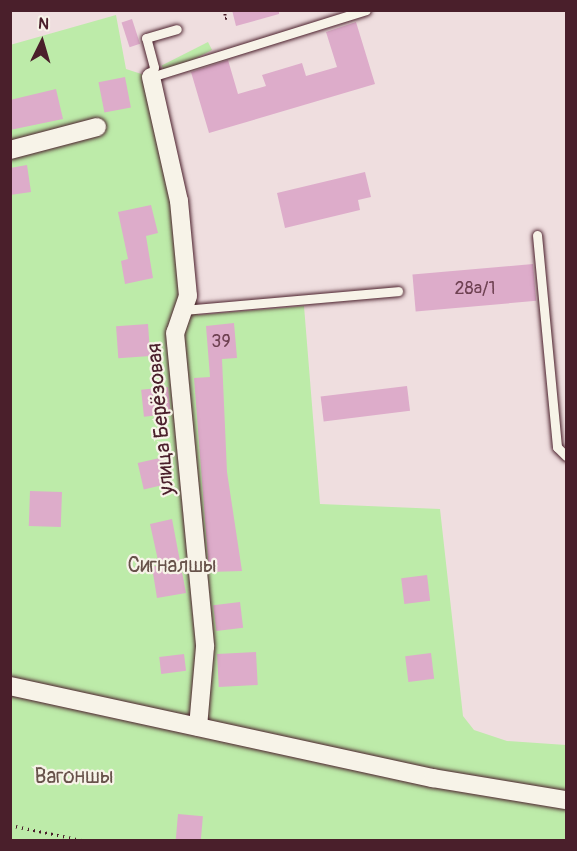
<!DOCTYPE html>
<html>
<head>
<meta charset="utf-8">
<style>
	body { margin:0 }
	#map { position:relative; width:577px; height:851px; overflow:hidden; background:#efdedf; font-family:Pangolin,sans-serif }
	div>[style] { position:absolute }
	.green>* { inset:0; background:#bdeba9; transform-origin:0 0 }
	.building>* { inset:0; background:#ddacca; transform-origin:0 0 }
	.path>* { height:3px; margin-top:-1.5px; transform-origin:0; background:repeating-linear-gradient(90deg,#4a1f2b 0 1.5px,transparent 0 6px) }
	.roads { filter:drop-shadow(0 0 2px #4a1f2b) drop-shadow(0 0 2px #4a1f2b) }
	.service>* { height:9px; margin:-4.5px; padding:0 4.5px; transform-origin:4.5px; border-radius:4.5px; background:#f7f3e8 }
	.minor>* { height:18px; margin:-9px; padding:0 9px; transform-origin:9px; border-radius:9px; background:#f7f3e8 }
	span { translate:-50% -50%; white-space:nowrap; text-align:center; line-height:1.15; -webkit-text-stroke:4.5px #f7f3e8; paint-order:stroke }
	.number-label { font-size:18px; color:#6f4253 }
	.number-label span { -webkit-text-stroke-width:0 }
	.street-label { font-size:21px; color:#4a1f2b }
	.park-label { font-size:21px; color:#67524a }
	.frame { position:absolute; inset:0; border:12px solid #4a1f2b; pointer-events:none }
	.north { position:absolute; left:12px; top:12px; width:60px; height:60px; -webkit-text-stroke:4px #f7f3e8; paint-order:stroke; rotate:5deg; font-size:16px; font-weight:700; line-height:24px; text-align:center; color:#4a1f2b }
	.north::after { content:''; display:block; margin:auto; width:21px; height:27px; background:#4a1f2b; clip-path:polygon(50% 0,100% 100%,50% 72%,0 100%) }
</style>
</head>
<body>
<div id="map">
	<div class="green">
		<i style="clip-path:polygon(116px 15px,126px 69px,160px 80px,186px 200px,198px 315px,304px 306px,320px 504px,440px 509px,463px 716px,474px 730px,507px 741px,566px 745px,566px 840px,11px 840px,10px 45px)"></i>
		<i style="left:208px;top:42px;width:9px;height:52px;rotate:63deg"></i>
	</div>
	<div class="building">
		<i style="clip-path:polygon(232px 10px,279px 10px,279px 14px,236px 26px)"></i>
		<i style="left:132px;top:19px;width:26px;height:11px;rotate:72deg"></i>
		<i style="clip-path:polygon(356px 22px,375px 84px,209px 133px,191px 72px,228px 60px,238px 94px,266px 86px,262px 75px,302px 63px,306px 76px,337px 67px,326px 32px)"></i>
		<i style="left:125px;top:77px;width:31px;height:27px;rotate:79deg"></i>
		<i style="clip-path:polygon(56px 89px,63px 119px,10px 130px,10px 100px)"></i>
		<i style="clip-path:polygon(27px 165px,31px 192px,10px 195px,10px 168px)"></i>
		<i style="clip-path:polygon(365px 172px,371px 197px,358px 200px,360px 210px,285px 228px,277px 193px)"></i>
		<i style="clip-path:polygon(151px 205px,158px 233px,146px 236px,153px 278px,125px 284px,121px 261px,128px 259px,118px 212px)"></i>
		<i style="left:533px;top:264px;width:37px;height:121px;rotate:85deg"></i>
		<i style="clip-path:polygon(234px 323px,237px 358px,222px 359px,227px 472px,242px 571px,209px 572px,194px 378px,210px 377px,206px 326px)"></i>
		<i style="left:148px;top:324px;width:32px;height:32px;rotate:86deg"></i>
		<i style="left:407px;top:386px;width:25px;height:87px;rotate:83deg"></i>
		<i style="left:168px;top:387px;width:27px;height:27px;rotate:84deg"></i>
		<i style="left:164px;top:457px;width:27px;height:27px;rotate:77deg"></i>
		<i style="left:30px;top:491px;width:32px;height:35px;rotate:2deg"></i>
		<i style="clip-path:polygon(172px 519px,186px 593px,157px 598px,152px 567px,159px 565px,150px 524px)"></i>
		<i style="left:427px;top:575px;width:26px;height:26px;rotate:83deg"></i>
		<i style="left:240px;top:602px;width:26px;height:27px;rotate:83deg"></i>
		<i style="left:256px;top:652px;width:33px;height:39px;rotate:87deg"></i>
		<i style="left:431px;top:653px;width:26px;height:26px;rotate:83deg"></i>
		<i style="left:184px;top:654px;width:17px;height:25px;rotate:83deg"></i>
		<i style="left:178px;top:814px;width:25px;height:26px;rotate:5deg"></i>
	</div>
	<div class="path">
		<i style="left:229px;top:10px;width:3px;rotate:72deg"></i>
		<i style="left:225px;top:15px;width:5px;rotate:-90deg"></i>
		<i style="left:225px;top:18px;width:4px;rotate:-14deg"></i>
		<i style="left:10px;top:825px;width:73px;rotate:11.9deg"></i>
	</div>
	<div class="roads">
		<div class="service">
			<i style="left:151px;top:77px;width:225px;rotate:-17.3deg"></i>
			<i style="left:151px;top:77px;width:10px;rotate:-73deg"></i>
			<i style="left:154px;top:67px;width:30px;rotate:-105deg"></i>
			<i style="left:146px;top:38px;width:32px;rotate:-16deg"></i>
			<i style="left:537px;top:235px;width:213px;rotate:84.6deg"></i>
			<i style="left:557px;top:447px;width:13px;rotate:45deg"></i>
			<i style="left:182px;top:310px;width:217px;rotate:-5deg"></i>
		</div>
		<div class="minor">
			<i style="left:151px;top:77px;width:127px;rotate:77.3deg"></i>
			<i style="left:179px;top:201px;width:95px;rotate:84.6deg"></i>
			<i style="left:188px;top:296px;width:39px;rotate:109deg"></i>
			<i style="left:175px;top:333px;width:315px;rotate:84.5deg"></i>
			<i style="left:205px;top:647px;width:80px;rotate:95deg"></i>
			<i style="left:10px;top:150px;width:90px;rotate:-14.8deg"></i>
			<i style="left:10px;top:686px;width:433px;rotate:12.3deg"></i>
			<i style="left:433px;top:778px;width:135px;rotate:9.4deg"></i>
		</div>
	</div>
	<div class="number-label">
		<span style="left:475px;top:289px">28а/1</span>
		<span style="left:221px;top:342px">39</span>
	</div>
	<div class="street-label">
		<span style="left:161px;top:419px;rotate:-95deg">улица Берёзовая</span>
	</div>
	<div class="park-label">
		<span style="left:172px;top:566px">Сигналшы</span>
		<span style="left:74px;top:777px">Вагоншы</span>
	</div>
	<div class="frame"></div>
	<div class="north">N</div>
</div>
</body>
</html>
